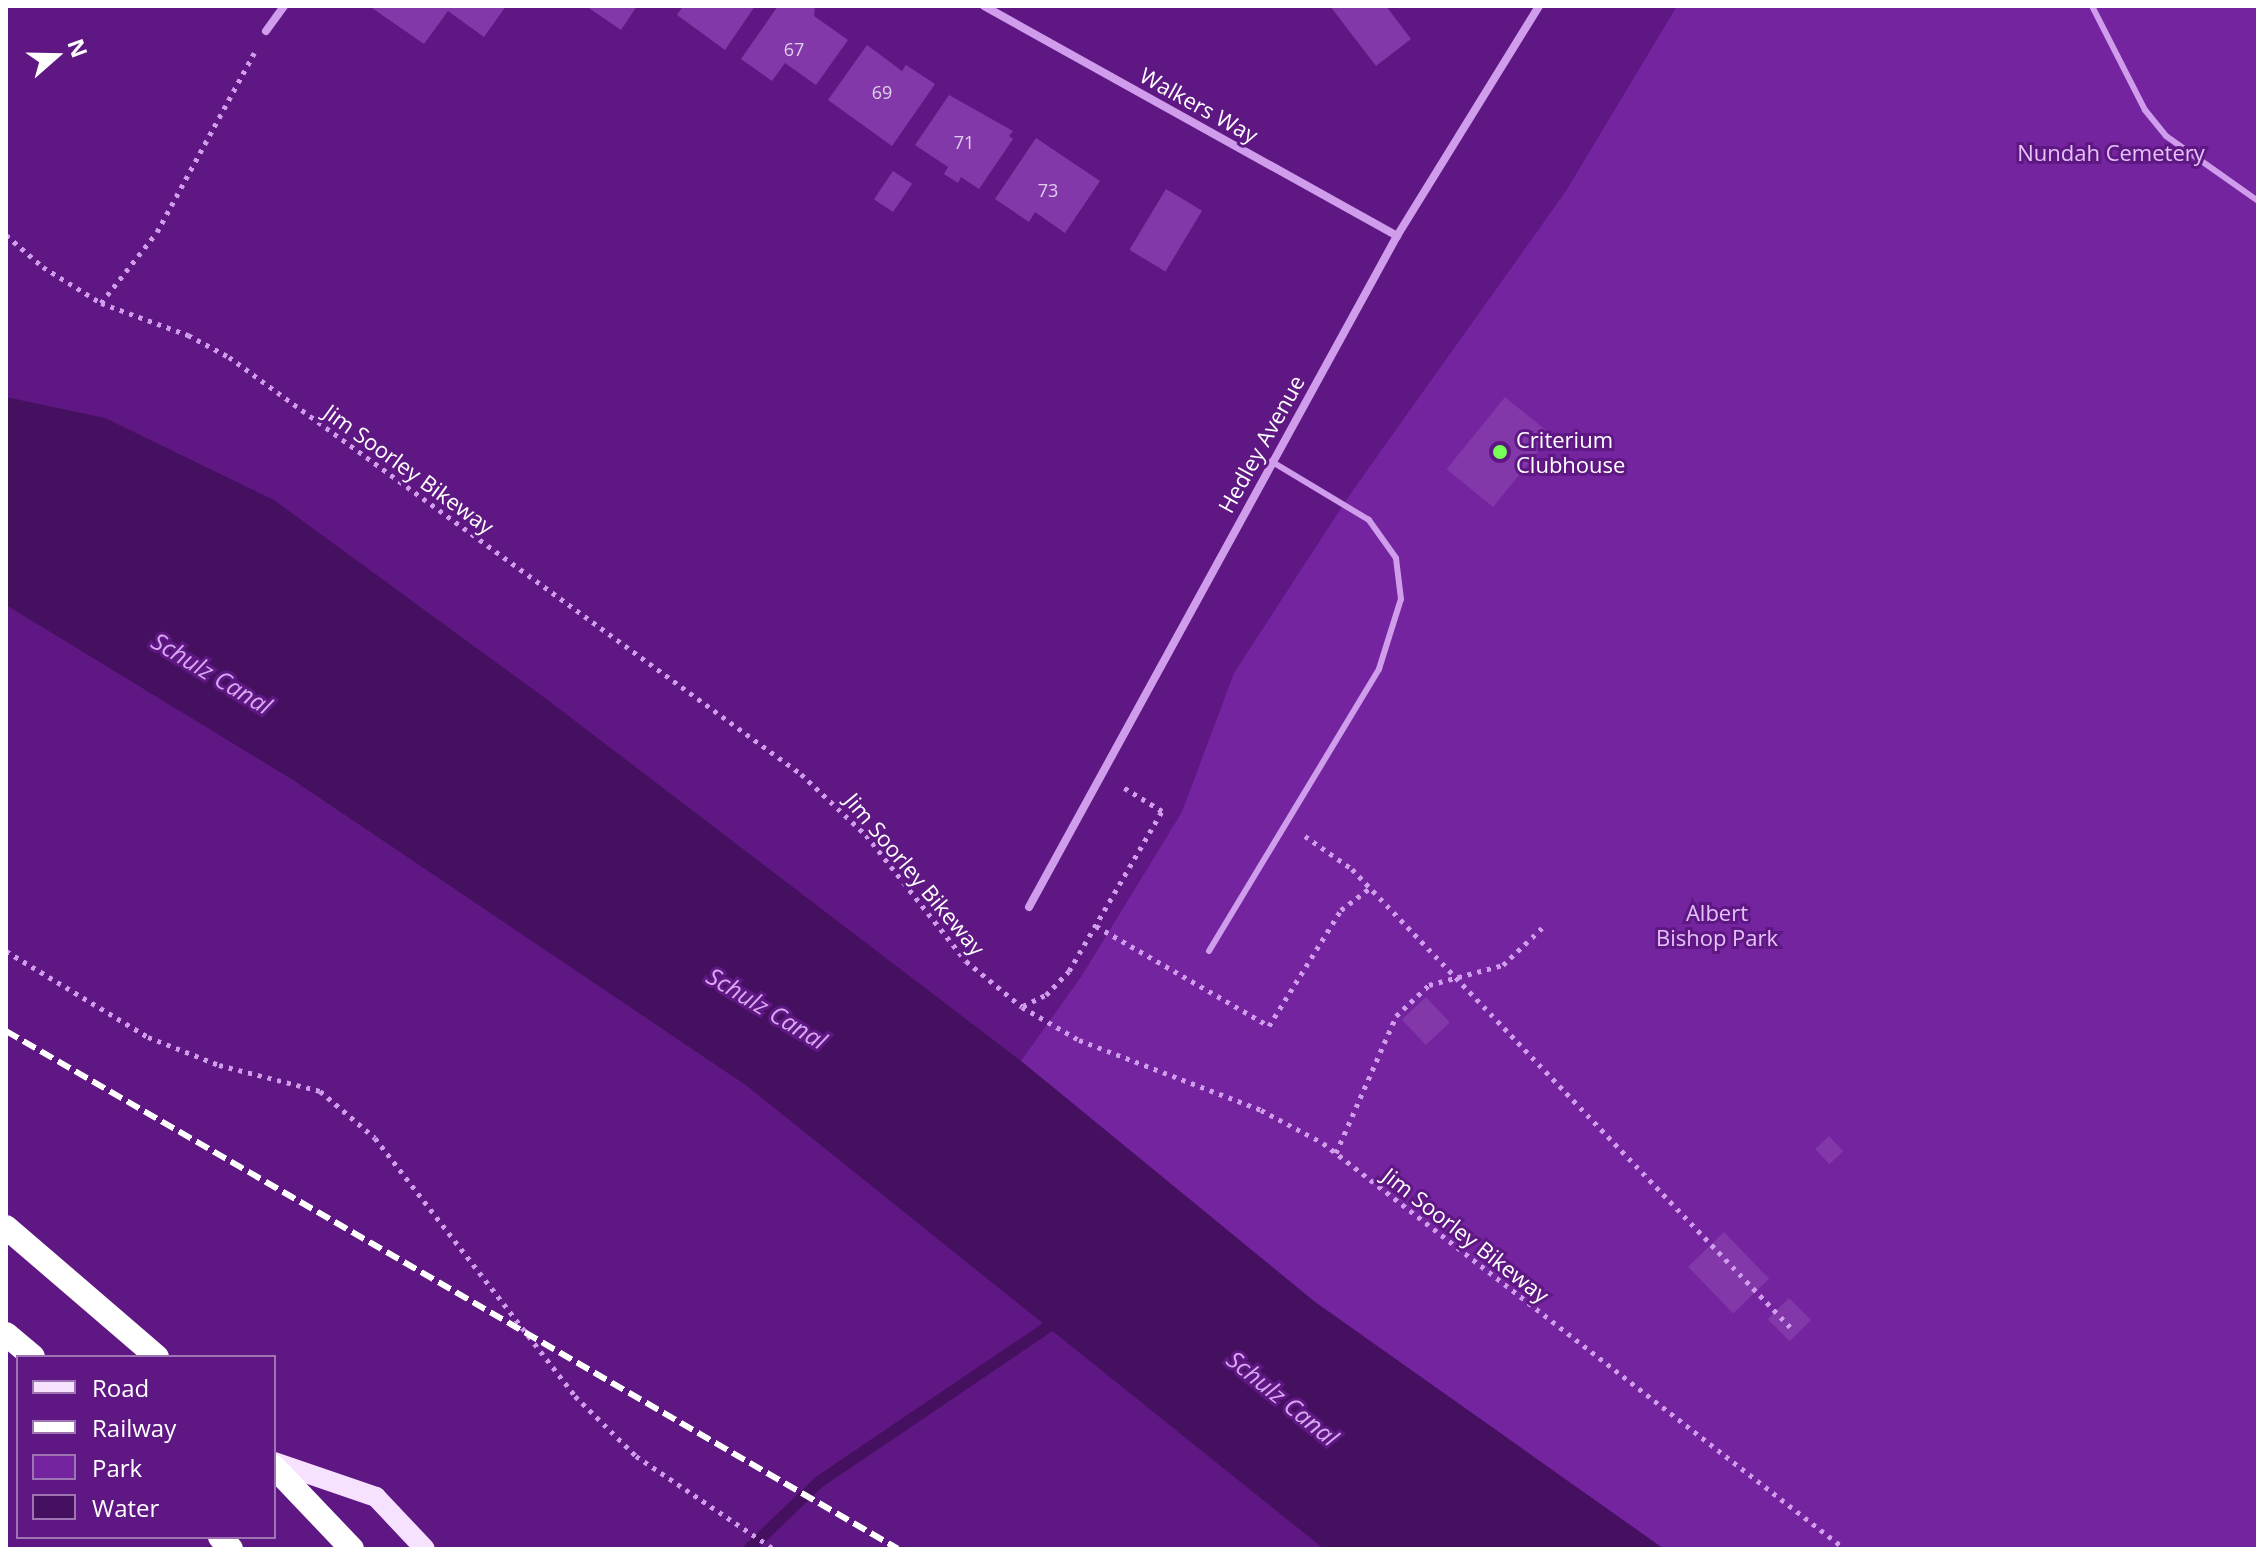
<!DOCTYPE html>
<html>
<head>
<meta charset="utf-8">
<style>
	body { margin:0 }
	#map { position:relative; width:2264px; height:1555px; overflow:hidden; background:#5f1883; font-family:"Open Sans",sans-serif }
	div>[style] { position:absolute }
	.green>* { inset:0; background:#73249e }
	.water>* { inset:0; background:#461061 }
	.stream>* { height:12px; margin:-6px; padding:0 6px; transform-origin:6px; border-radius:6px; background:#461061 }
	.building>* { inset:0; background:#8238a9; transform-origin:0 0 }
	.path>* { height:5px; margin-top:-2.5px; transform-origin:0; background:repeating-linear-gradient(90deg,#d09cec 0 4px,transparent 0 10px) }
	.lane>* { height:6px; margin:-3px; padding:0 3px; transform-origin:3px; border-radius:3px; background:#d09cec }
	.street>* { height:8px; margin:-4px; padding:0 4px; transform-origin:4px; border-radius:4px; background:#d09cec }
	.primary>* { height:20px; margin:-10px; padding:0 10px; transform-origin:10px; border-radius:10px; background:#f6e1ff }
	.highway>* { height:24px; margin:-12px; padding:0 12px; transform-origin:12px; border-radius:12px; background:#fff }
	.rail>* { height:6px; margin-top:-3px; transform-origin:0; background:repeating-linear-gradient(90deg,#fff 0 14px,transparent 0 20px) }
	.dots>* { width:22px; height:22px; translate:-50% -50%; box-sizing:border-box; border:4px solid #5f1883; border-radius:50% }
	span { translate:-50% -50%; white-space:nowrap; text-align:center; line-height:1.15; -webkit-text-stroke:6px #5f1883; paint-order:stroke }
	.number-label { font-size:18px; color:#e0cdea }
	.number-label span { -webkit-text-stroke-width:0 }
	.street-label { font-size:22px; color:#fff }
	.park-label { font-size:22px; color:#e5c1f9 }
	.poi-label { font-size:22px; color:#fff }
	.left { translate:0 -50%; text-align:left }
	.water-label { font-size:24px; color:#d9a8f3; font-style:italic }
	.frame { position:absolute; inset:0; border:8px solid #fff; pointer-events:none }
	.legend { position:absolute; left:16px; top:1355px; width:260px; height:184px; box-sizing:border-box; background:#5f1883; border:2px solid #9f74b5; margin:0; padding:10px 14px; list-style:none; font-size:24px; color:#fff }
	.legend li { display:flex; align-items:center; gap:16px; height:40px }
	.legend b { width:40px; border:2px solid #9f74b5 }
	.north { position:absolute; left:16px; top:16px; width:80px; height:80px; -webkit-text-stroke:6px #5f1883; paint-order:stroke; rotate:70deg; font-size:22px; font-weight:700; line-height:32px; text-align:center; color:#fff }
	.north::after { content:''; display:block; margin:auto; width:28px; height:36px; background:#fff; clip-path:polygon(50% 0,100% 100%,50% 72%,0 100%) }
</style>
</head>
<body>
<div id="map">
	<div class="green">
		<i style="clip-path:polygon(1677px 6px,2258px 6px,2258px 1549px,1664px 1549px,1315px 1302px,1021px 1061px,1081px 977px,1182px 812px,1234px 673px,1351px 493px,1566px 191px)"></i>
	</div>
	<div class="water">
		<i style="clip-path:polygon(6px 397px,105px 418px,274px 500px,549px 701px,1021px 1061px,1315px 1302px,1664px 1549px,1324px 1549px,747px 1086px,293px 780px,6px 605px)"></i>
	</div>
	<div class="stream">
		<i style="left:749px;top:1549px;width:97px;rotate:-43.7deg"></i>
		<i style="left:819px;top:1482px;width:296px;rotate:-34.1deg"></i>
	</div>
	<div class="building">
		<i style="clip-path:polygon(506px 6px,484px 37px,448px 11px,424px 44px,372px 8px)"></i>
		<i style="clip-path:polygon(586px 6px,637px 6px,621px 30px)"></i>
		<i style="clip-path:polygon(683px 6px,755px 6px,725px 50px,677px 15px)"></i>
		<i style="clip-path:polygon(778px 6px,815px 6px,814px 16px,848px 40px,816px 85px,785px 63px,772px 81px,741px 59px)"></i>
		<i style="clip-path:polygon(1330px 6px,1386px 6px,1411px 39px,1376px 66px)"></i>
		<i style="clip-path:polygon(867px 45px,902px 71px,906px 65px,935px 84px,892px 146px,828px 100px)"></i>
		<i style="clip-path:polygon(949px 95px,1013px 131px,1009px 136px,1013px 139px,979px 189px,961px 177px,958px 183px,944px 174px,948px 167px,915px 145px)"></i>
		<i style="clip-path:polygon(1036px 138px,1100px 181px,1065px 233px,1035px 212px,1029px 222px,995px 199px)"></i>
		<i style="left:893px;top:171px;width:23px;height:34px;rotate:34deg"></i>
		<i style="left:1166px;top:189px;width:42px;height:71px;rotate:31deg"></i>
		<i style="left:1505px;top:397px;width:60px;height:93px;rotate:39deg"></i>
		<i style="left:1426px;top:997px;width:35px;height:33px;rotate:47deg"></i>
		<i style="left:1829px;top:1136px;width:21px;height:19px;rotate:47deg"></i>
		<i style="left:1724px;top:1232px;width:65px;height:50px;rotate:46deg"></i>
		<i style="left:1789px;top:1298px;width:31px;height:30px;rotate:45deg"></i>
	</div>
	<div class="path">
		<i style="left:6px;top:235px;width:49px;rotate:40.9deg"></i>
		<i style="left:43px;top:267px;width:68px;rotate:31.8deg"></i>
		<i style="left:101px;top:303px;width:93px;rotate:20.2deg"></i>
		<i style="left:188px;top:335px;width:47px;rotate:28.2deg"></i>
		<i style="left:229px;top:357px;width:708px;rotate:36.09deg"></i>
		<i style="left:801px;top:774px;width:89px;rotate:43.2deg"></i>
		<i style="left:866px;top:835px;width:161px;rotate:51.6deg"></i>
		<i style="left:966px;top:961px;width:72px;rotate:39.4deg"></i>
		<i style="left:1022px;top:1007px;width:66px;rotate:30.1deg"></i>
		<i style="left:1079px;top:1040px;width:195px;rotate:21deg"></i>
		<i style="left:1261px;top:1110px;width:70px;rotate:28deg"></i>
		<i style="left:1323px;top:1143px;width:661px;rotate:37.87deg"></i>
		<i style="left:101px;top:303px;width:90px;rotate:-51.7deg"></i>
		<i style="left:157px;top:232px;width:204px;rotate:-61.5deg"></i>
		<i style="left:1305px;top:836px;width:57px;rotate:35.1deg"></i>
		<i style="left:1352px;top:869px;width:637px;rotate:46.27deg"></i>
		<i style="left:1096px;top:926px;width:200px;rotate:30deg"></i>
		<i style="left:1269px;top:1026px;width:137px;rotate:-58.2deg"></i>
		<i style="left:1341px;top:910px;width:36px;rotate:-37deg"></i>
		<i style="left:6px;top:951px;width:166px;rotate:31.2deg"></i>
		<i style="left:148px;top:1037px;width:76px;rotate:21.5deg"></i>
		<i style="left:219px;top:1065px;width:104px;rotate:14.4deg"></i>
		<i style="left:320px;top:1091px;width:72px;rotate:40.5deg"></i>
		<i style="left:375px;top:1138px;width:326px;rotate:52.2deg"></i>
		<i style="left:575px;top:1396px;width:86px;rotate:44.5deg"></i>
		<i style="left:636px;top:1456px;width:166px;rotate:34deg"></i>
		<i style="left:1023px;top:1006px;width:25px;rotate:-26deg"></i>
		<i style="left:1046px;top:995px;width:33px;rotate:-46deg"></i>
		<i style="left:1069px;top:971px;width:185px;rotate:-59.8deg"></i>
		<i style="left:1162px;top:811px;width:46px;rotate:-148.4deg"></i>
		<i style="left:1336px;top:1153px;width:150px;rotate:-66.3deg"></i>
		<i style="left:1396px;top:1016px;width:45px;rotate:-43.2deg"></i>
		<i style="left:1429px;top:985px;width:77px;rotate:-15.1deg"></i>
		<i style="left:1503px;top:965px;width:55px;rotate:-43.5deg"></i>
	</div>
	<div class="lane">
		<i style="left:2092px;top:6px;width:117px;rotate:63deg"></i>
		<i style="left:2145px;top:110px;width:33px;rotate:51deg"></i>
		<i style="left:2166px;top:136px;width:113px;rotate:35.2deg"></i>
		<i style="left:1209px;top:951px;width:329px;rotate:-58.9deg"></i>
		<i style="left:1379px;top:669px;width:73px;rotate:-72.6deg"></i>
		<i style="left:1401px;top:599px;width:41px;rotate:-97deg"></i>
		<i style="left:1396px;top:558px;width:47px;rotate:-125.4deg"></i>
		<i style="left:1369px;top:520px;width:114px;rotate:-149deg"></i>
	</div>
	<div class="street">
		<i style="left:984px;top:6px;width:473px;rotate:29.1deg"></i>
		<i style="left:266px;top:31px;width:31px;rotate:-54deg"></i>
		<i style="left:1029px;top:907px;width:765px;rotate:-61.26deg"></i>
		<i style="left:1397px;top:236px;width:270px;rotate:-58.3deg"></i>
	</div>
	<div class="primary">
		<i style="left:274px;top:1462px;width:108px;rotate:18.9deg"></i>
		<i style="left:376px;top:1497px;width:71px;rotate:46.7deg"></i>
	</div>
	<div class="highway">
		<i style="left:6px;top:1227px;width:199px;rotate:40.7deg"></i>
		<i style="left:6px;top:1334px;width:35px;rotate:40deg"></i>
		<i style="left:274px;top:1467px;width:113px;rotate:46.4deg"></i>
		<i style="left:220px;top:1537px;width:16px;rotate:47deg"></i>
	</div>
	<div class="rail">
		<i style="left:6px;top:1031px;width:1031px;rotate:30.14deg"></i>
	</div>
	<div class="dots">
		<i style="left:1500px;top:452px;background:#77ff57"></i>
	</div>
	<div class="number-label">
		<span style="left:794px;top:49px">67</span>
		<span style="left:882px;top:92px">69</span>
		<span style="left:964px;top:142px">71</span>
		<span style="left:1048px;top:190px">73</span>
	</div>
	<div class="street-label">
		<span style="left:1199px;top:105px;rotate:29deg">Walkers Way</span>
		<span style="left:1261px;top:444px;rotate:-61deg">Hedley Avenue</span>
		<span style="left:409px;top:469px;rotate:36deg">Jim Soorley Bikeway</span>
		<span style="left:915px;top:874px;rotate:50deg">Jim Soorley Bikeway</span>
		<span style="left:1466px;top:1235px;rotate:38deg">Jim Soorley Bikeway</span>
	</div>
	<div class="park-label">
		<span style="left:2111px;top:153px">Nundah Cemetery</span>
		<span style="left:1717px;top:925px">Albert<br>Bishop Park</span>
	</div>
	<div class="poi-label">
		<span class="left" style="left:1516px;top:452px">Criterium<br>Clubhouse</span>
	</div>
	<div class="water-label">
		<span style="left:212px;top:673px;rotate:31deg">Schulz Canal</span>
		<span style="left:767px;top:1008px;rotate:31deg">Schulz Canal</span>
		<span style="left:1283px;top:1398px;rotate:39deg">Schulz Canal</span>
	</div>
	<div class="frame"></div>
	<ul class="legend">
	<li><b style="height:10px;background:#f6e1ff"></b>Road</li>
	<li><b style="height:10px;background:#fff"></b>Railway</li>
	<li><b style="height:22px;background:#73249e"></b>Park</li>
	<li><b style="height:22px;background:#461061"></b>Water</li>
	</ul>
	<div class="north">N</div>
</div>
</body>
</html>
